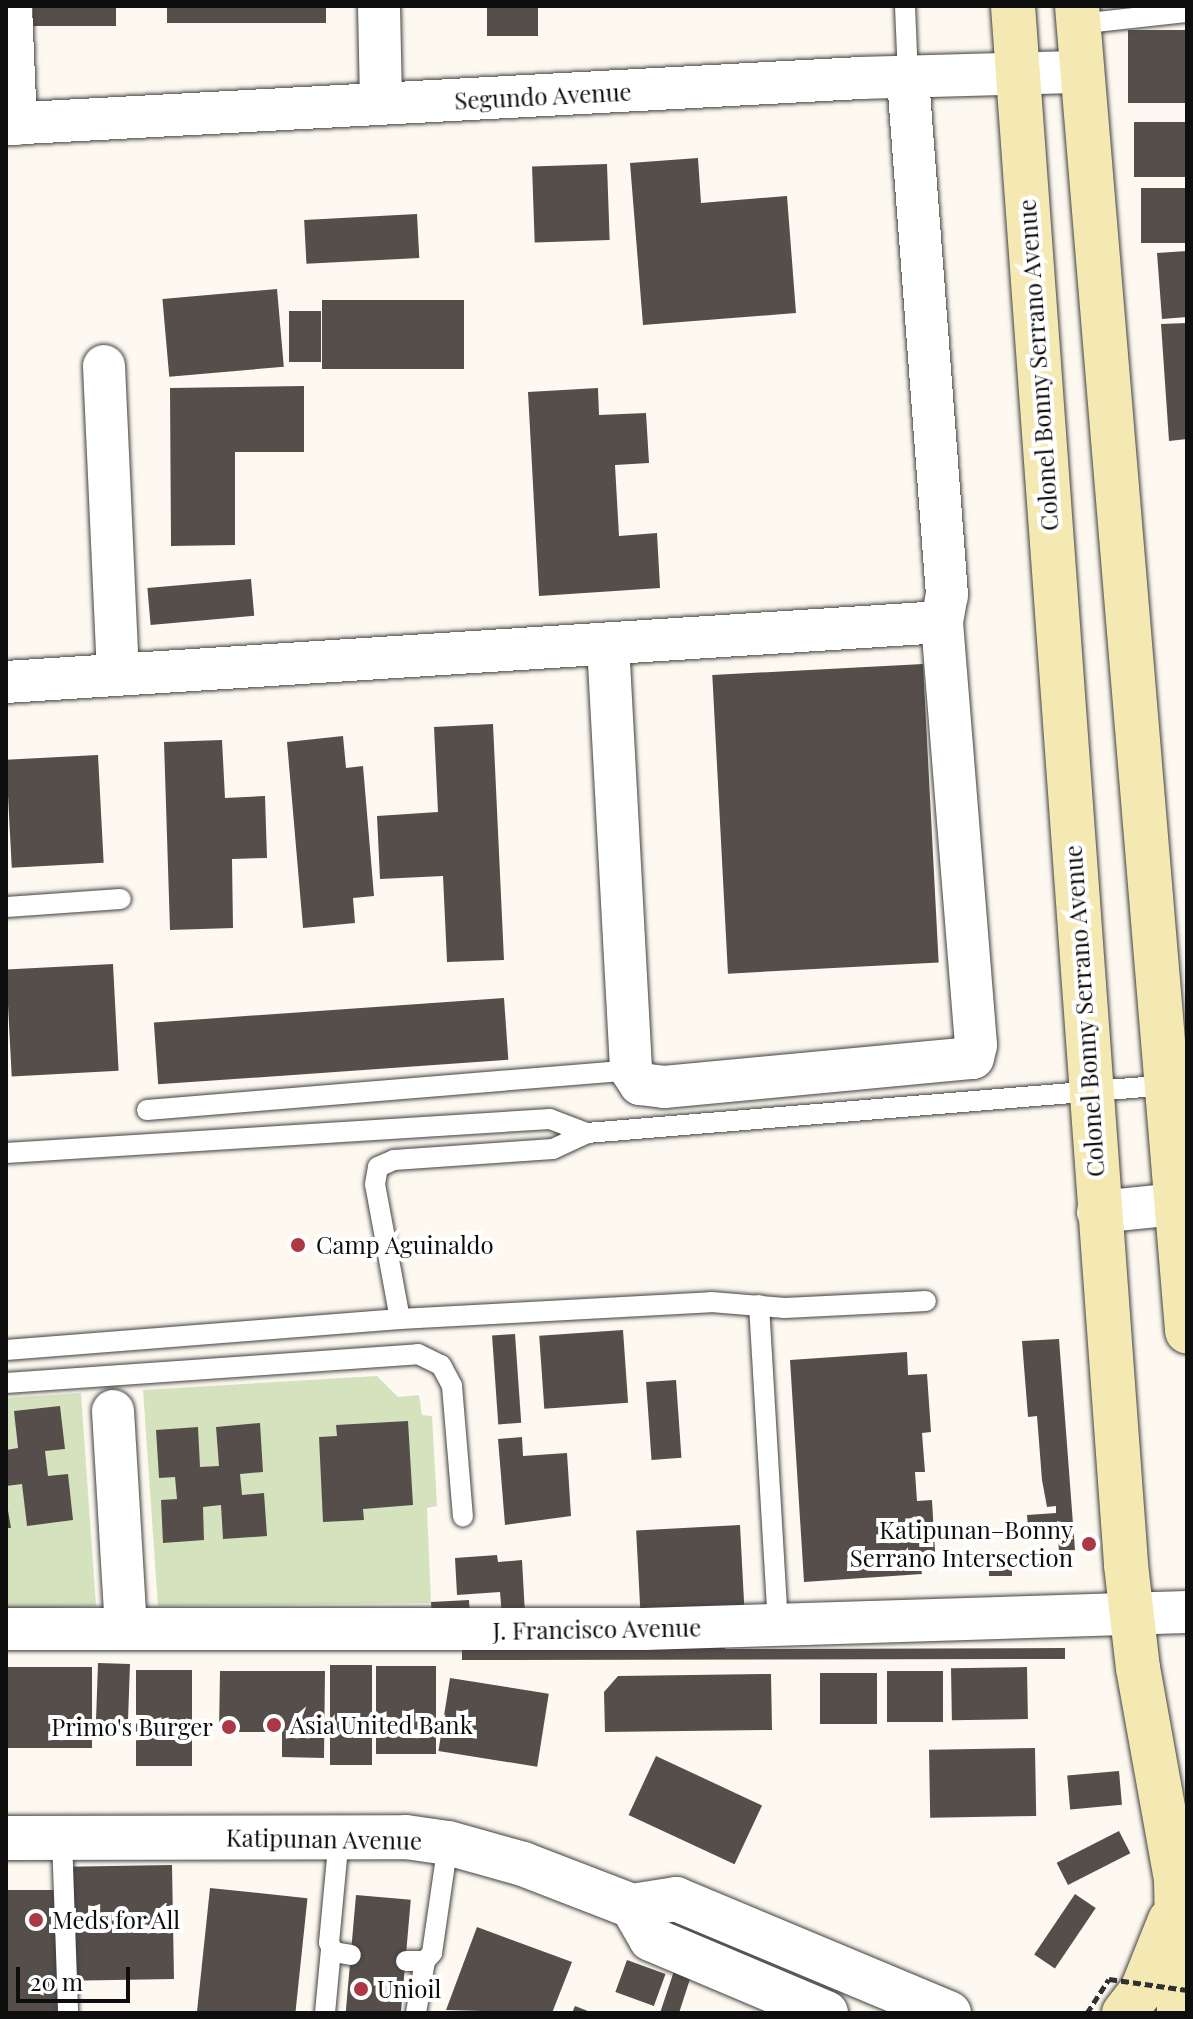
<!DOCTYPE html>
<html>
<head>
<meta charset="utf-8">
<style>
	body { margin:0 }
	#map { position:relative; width:1193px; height:2019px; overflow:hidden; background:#fdf9f0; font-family:"Playfair Display",serif }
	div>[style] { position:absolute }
	.green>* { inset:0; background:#d4e3be }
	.building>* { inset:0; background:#554e4b; transform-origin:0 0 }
	.roads { filter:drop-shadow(0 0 2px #414141) drop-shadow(0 0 2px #414141) }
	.service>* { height:20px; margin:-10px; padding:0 10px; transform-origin:10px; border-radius:10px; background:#fff }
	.minor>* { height:42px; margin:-21px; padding:0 21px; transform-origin:21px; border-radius:21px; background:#fff }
	.tertiary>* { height:44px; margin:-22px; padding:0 22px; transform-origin:22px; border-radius:22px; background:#fff }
	.secondary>* { height:44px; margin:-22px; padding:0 22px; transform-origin:22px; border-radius:22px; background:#f5e9b3 }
	.path-bridge>* { height:5px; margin-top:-2.5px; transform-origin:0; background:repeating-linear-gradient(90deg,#303030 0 8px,transparent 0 12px) }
	.dots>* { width:22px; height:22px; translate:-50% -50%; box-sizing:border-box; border:4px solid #fff; border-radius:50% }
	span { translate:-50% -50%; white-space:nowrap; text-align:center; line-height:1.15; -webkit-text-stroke:8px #fff; paint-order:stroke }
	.street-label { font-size:24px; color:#0e0e0e }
	.poi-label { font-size:24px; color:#0e0e0e }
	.left { translate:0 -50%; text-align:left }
	.right { translate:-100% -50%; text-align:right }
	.frame { position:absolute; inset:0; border:8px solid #0e0e0e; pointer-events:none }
	.scale { position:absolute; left:16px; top:1967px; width:114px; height:36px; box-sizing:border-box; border:4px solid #0e0e0e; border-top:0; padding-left:10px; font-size:24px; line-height:28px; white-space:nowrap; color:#0e0e0e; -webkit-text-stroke:6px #fff; paint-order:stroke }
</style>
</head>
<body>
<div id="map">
	<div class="green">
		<i style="clip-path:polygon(377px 1376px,398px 1397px,419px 1395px,422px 1415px,432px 1416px,437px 1506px,427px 1508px,431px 1603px,158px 1606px,143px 1390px)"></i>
		<i style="clip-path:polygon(81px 1393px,96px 1606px,6px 1610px,6px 1398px)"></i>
	</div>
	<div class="building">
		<i style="left:33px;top:6px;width:83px;height:20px"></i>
		<i style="left:167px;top:6px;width:159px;height:17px"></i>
		<i style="left:487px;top:6px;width:51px;height:30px"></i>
		<i style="left:1187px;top:30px;width:73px;height:59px;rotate:90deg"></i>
		<i style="left:1187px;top:122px;width:55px;height:53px;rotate:90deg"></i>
		<i style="clip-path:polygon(698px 158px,701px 203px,787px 196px,796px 313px,643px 325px,630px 163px)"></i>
		<i style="left:607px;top:164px;width:76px;height:75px;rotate:88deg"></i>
		<i style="left:1187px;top:188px;width:55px;height:46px;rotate:90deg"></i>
		<i style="left:417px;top:214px;width:44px;height:113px;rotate:87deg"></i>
		<i style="clip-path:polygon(1187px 251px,1187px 317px,1162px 319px,1157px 253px)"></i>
		<i style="left:277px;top:289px;width:78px;height:115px;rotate:85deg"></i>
		<i style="left:322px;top:300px;width:142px;height:69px"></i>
		<i style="left:289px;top:311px;width:32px;height:51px"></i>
		<i style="clip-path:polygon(1187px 323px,1187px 439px,1169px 441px,1161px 324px)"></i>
		<i style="clip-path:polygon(304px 386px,304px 452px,235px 452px,235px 545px,171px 546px,170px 388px)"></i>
		<i style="clip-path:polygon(598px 388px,599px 415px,646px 413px,649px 463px,615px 465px,619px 536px,657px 533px,660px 588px,539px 596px,528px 392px)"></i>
		<i style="left:251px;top:579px;width:37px;height:104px;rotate:85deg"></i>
		<i style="left:923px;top:664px;width:299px;height:211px;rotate:87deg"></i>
		<i style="clip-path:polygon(493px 724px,504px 960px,447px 962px,443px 876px,380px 879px,377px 816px,438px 812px,434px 727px)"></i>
		<i style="clip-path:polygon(343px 736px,346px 768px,363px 766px,374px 896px,353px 898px,355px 923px,303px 928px,287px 742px)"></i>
		<i style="clip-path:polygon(222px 740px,225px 798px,265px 796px,267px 858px,232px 859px,233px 928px,170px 930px,164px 742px)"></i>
		<i style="left:98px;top:755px;width:108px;height:92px;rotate:87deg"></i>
		<i style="left:113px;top:964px;width:107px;height:107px;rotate:87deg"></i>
		<i style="left:504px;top:998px;width:62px;height:351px;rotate:86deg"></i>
		<i style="left:623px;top:1330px;width:73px;height:84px;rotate:86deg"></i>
		<i style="left:515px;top:1334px;width:89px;height:23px;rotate:86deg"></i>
		<i style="clip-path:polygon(1059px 1339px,1075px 1550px,1059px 1551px,1057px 1527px,1028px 1529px,1027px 1515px,1056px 1513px,1056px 1506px,1047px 1507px,1042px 1480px,1037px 1416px,1028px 1417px,1022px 1341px)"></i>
		<i style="clip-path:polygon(907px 1352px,908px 1375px,927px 1374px,931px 1432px,922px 1433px,925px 1472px,915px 1472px,917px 1501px,932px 1500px,936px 1568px,921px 1568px,922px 1574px,804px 1582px,790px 1360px)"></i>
		<i style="left:676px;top:1380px;width:78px;height:30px;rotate:86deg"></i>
		<i style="clip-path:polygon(60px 1406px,65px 1449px,45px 1451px,48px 1476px,68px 1474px,73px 1520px,27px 1526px,22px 1484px,6px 1486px,6px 1450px,18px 1448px,14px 1411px)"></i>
		<i style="clip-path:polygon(408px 1421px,413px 1505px,363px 1509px,364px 1520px,323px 1522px,319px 1437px,337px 1436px,336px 1425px)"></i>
		<i style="clip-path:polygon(260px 1423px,263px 1472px,240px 1474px,242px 1495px,264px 1493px,267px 1536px,223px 1539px,221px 1505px,203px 1507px,204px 1540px,163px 1543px,161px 1500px,177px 1499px,175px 1477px,159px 1478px,156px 1430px,198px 1427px,200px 1467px,219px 1466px,216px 1427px)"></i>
		<i style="clip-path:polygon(522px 1437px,523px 1456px,567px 1453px,571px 1516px,505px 1525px,498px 1439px)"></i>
		<i style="clip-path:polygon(6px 1499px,11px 1528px,6px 1528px)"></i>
		<i style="left:740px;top:1525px;width:88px;height:104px;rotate:87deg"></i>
		<i style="clip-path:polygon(497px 1555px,498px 1562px,522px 1560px,525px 1614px,502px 1616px,500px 1592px,457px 1595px,455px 1558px)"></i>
		<i style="left:1012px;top:1561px;width:15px;height:23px;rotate:90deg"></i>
		<i style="left:469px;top:1600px;width:19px;height:38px;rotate:87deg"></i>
		<i style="clip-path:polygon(462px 1637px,725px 1644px,725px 1649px,1065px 1648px,1065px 1659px,462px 1660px)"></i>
		<i style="left:98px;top:1663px;width:32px;height:63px;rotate:2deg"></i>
		<i style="left:330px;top:1665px;width:42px;height:100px"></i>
		<i style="left:376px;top:1666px;width:60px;height:88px"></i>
		<i style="left:6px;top:1667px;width:86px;height:81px"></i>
		<i style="left:1027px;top:1667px;width:52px;height:76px;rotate:89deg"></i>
		<i style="left:136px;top:1670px;width:56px;height:96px"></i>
		<i style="clip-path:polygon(220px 1671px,325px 1671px,324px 1758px,282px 1757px,282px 1732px,219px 1732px)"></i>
		<i style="left:943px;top:1671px;width:51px;height:56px;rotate:90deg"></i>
		<i style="left:877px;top:1673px;width:51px;height:57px;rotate:90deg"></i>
		<i style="clip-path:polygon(771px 1674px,772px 1730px,605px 1732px,604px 1692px,618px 1676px)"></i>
		<i style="left:450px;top:1678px;width:100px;height:74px;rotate:9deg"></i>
		<i style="left:1035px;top:1748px;width:68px;height:106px;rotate:89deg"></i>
		<i style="left:656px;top:1756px;width:117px;height:65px;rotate:25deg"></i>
		<i style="left:1119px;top:1771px;width:34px;height:52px;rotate:85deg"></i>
		<i style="left:1119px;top:1831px;width:25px;height:70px;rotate:63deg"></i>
		<i style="left:172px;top:1865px;width:114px;height:105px;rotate:89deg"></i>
		<i style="left:210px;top:1888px;width:98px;height:126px;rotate:6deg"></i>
		<i style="left:6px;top:1890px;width:55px;height:123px"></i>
		<i style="left:1075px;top:1894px;width:25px;height:73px;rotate:34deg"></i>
		<i style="left:356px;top:1895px;width:55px;height:118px;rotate:5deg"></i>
		<i style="clip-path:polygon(477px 1927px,572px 1962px,552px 2013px,446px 2010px)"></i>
		<i style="left:627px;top:1960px;width:41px;height:34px;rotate:20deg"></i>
		<i style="clip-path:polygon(674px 1971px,691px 1976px,679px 2013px,660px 2013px)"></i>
		<i style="clip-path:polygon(575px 2006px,593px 2013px,572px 2013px)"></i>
	</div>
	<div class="roads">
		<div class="service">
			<i style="left:905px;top:6px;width:73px;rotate:87.6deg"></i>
			<i style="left:1078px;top:24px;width:110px;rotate:-6.3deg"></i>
			<i style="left:6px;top:907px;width:115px;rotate:-4deg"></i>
			<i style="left:147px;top:1110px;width:486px;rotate:-4.7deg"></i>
			<i style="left:6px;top:1153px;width:545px;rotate:-3.58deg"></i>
			<i style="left:550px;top:1119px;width:40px;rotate:21deg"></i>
			<i style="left:587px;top:1133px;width:583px;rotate:-4.72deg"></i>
			<i style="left:759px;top:1305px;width:319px;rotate:86.6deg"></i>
			<i style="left:400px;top:1319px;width:137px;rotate:-100.5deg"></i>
			<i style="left:375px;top:1184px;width:17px;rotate:-80deg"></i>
			<i style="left:378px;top:1167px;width:17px;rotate:-24deg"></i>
			<i style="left:394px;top:1160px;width:159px;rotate:-4deg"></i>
			<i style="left:553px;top:1149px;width:38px;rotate:-25deg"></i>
			<i style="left:6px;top:1350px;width:395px;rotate:-4.5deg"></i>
			<i style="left:400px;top:1319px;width:311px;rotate:-3.1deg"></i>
			<i style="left:711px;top:1302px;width:74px;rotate:4.6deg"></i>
			<i style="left:785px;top:1308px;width:141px;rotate:-2.8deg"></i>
			<i style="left:6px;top:1383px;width:413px;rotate:-4deg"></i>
			<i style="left:418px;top:1354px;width:25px;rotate:26deg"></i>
			<i style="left:441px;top:1365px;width:24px;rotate:62deg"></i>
			<i style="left:452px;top:1386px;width:131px;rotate:85.2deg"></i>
			<i style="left:339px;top:1837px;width:106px;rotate:95.4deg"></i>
			<i style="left:329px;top:1943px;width:10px;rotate:61deg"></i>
			<i style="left:334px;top:1952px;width:17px;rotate:10deg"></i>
			<i style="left:62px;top:1838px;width:175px;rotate:88deg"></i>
			<i style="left:406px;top:1961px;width:19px"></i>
			<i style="left:425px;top:1961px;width:11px;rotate:-49deg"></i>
			<i style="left:432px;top:1953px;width:111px;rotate:-81.7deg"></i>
			<i style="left:325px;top:2013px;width:64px;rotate:-84.6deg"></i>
			<i style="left:416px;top:2013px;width:53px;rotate:-80.2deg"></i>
		</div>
		<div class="minor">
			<i style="left:11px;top:6px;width:118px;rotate:87.6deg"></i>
			<i style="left:379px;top:6px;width:98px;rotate:88.8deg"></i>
			<i style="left:6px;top:124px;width:857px;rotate:-3.08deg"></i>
			<i style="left:862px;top:78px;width:218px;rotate:-1.6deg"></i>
			<i style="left:104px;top:366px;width:309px;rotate:87.4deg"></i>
			<i style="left:608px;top:644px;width:427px;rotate:86.9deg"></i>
			<i style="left:631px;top:1070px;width:17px;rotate:57deg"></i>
			<i style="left:640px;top:1084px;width:24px;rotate:7deg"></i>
			<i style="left:664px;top:1087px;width:310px;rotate:-5.4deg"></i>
			<i style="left:973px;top:1058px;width:13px;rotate:-77deg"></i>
			<i style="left:976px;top:1045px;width:424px;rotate:-94.6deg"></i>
			<i style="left:942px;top:622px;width:27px;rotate:-80deg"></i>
			<i style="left:947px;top:595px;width:517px;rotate:-94.32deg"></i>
			<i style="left:6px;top:682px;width:938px;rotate:-3.67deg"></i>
			<i style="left:1098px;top:1212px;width:89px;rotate:-5.8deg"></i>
			<i style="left:113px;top:1411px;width:218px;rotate:86.6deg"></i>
			<i style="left:6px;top:1629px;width:638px"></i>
			<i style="left:644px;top:1629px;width:543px;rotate:-1.79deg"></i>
		</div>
		<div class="tertiary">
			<i style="left:6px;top:1838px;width:400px;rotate:-0.1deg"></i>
			<i style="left:406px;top:1837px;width:42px;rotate:8.1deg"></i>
			<i style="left:448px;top:1843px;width:78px;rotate:15.6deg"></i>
			<i style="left:523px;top:1864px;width:117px;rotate:21.1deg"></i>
			<i style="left:632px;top:1906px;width:45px;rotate:-9deg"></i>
			<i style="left:676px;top:1899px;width:296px;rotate:22.7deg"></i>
			<i style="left:632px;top:1906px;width:38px;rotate:60deg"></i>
			<i style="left:651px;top:1939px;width:190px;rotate:22.9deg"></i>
		</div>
		<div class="secondary">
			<i style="left:1013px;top:6px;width:1563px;rotate:85.85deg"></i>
			<i style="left:1126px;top:1565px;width:104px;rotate:83.4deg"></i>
			<i style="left:1138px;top:1668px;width:215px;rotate:79.8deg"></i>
			<i style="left:1176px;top:1880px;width:133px;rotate:88.7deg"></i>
			<i style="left:1077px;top:6px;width:1330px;rotate:85.25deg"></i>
			<i style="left:1124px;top:2013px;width:29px;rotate:-52deg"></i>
			<i style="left:1142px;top:1990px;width:75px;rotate:-68.2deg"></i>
		</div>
	</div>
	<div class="path-bridge">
		<i style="left:1087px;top:2013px;width:40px;rotate:-57.1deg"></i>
		<i style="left:1109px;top:1979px;width:79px;rotate:8deg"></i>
	</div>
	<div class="dots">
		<i style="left:298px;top:1245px;background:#ac3746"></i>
		<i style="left:1089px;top:1544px;background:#ac3746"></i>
		<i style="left:274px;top:1725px;background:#ac3746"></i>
		<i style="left:229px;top:1727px;background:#ac3746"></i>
		<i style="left:36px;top:1920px;background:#ac3746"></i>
		<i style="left:361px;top:1989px;background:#ac3746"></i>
	</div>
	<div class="street-label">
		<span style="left:543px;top:96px;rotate:-3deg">Segundo Avenue</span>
		<span style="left:1038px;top:365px;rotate:-94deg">Colonel Bonny Serrano Avenue</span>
		<span style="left:1084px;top:1011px;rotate:-94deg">Colonel Bonny Serrano Avenue</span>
		<span style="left:597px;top:1629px;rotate:-1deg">J. Francisco Avenue</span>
		<span style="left:324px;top:1839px;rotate:1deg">Katipunan Avenue</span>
	</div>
	<div class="poi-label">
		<span class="left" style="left:316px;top:1245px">Camp Aguinaldo</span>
		<span class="right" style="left:1073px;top:1544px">Katipunan–Bonny<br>Serrano Intersection</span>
		<span class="left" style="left:290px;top:1725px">Asia United Bank</span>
		<span class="right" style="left:213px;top:1727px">Primo's Burger</span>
		<span class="left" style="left:52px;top:1920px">Meds for All</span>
		<span class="left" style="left:377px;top:1989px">Unioil</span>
	</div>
	<div class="frame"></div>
	<div class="scale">20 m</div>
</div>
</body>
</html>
